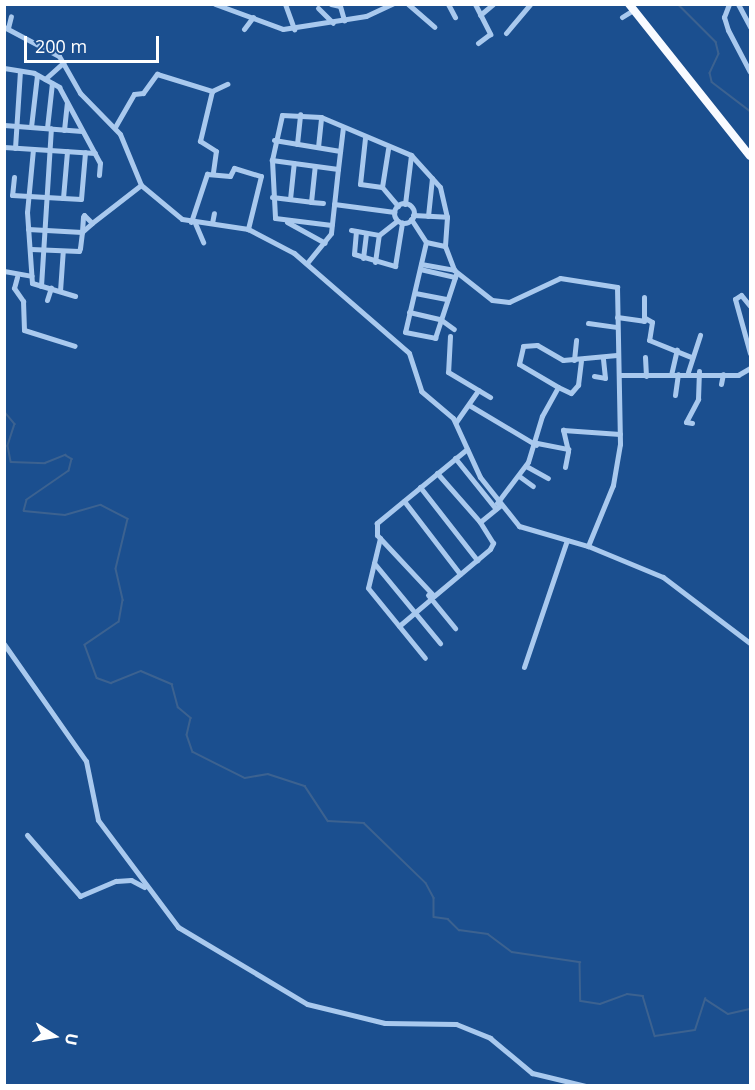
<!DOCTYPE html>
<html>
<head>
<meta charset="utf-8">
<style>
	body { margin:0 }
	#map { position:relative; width:755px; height:1090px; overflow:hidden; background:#1b4f8f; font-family:"Open Sans",sans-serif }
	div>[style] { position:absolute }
	.stream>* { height:1.5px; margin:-0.75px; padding:0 0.75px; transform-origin:0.75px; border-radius:0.75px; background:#3c6290 }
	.minor>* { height:5px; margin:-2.5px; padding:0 2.5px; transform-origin:2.5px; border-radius:2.5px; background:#a9c9ee }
	.minor>.ring { margin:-2.5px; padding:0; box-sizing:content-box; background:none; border:5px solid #a9c9ee; border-radius:50% }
	.trunk>* { height:8px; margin:-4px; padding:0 4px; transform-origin:4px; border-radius:4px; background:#f8faff }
	span { translate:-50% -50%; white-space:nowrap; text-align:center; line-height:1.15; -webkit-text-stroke:5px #1b4f8f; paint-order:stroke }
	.frame { position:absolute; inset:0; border:6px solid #fff; pointer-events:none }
	.north { position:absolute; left:24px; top:1006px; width:60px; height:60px; -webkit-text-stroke:4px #1b4f8f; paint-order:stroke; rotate:101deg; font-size:16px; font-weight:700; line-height:24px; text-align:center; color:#fff }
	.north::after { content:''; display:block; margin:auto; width:21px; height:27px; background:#fff; clip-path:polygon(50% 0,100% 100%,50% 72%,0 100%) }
	.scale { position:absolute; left:24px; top:36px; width:135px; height:27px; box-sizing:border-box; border:3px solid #fff; border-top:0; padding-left:8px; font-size:18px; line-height:21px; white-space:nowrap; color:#fff; -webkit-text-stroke:4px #1b4f8f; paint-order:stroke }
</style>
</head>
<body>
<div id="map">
	<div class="stream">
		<i style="left:678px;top:4px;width:54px;rotate:45deg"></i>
		<i style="left:716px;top:42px;width:12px;rotate:76deg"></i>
		<i style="left:719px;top:54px;width:21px;rotate:115deg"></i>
		<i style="left:710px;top:73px;width:9px;rotate:77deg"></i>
		<i style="left:712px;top:82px;width:48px;rotate:37.3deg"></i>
		<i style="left:4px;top:411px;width:17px;rotate:50deg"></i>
		<i style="left:15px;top:424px;width:23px;rotate:108deg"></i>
		<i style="left:8px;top:446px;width:16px;rotate:79deg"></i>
		<i style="left:11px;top:462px;width:34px;rotate:2deg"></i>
		<i style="left:45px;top:463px;width:22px;rotate:-22deg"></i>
		<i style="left:65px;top:455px;width:8px;rotate:30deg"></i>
		<i style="left:72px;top:459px;width:12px;rotate:104deg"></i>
		<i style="left:69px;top:471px;width:51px;rotate:145.4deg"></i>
		<i style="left:27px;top:500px;width:11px;rotate:105deg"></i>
		<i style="left:24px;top:511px;width:41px;rotate:5.6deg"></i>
		<i style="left:65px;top:515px;width:37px;rotate:-16deg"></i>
		<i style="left:101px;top:505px;width:30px;rotate:27deg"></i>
		<i style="left:128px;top:519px;width:51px;rotate:103.5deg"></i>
		<i style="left:116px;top:569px;width:32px;rotate:77deg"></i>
		<i style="left:123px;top:600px;width:22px;rotate:100deg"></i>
		<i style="left:119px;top:622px;width:41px;rotate:145.9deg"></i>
		<i style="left:85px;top:645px;width:35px;rotate:70deg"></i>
		<i style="left:97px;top:678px;width:15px;rotate:20deg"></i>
		<i style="left:111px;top:683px;width:32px;rotate:-22deg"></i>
		<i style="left:141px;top:671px;width:34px;rotate:23deg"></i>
		<i style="left:172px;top:684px;width:24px;rotate:75deg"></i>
		<i style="left:178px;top:707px;width:17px;rotate:40deg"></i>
		<i style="left:191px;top:718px;width:17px;rotate:103deg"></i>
		<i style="left:187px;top:735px;width:18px;rotate:71deg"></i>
		<i style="left:193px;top:752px;width:58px;rotate:26.6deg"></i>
		<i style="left:245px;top:778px;width:23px;rotate:-10deg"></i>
		<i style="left:268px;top:774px;width:39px;rotate:18deg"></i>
		<i style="left:305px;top:786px;width:42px;rotate:56.7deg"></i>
		<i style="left:328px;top:821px;width:36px;rotate:3deg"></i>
		<i style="left:364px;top:823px;width:86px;rotate:44.1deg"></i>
		<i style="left:426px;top:883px;width:17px;rotate:62deg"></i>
		<i style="left:434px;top:898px;width:19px;rotate:90deg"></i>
		<i style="left:434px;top:917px;width:14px;rotate:8deg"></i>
		<i style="left:448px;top:919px;width:16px;rotate:45deg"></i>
		<i style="left:459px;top:930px;width:29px;rotate:8deg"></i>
		<i style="left:488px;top:934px;width:30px;rotate:37deg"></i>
		<i style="left:512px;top:952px;width:69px;rotate:8.4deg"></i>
		<i style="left:580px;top:962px;width:39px;rotate:89deg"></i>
		<i style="left:581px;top:1001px;width:19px;rotate:9deg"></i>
		<i style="left:600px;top:1004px;width:29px;rotate:-20deg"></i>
		<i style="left:627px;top:994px;width:16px;rotate:7deg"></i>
		<i style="left:643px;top:996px;width:42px;rotate:73.3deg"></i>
		<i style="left:655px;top:1036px;width:40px;rotate:-8.5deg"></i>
		<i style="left:695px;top:1030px;width:33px;rotate:-72deg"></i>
		<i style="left:705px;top:999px;width:27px;rotate:33deg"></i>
		<i style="left:728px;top:1014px;width:23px;rotate:-13deg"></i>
	</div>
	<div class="minor">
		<i style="left:215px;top:4px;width:72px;rotate:20.2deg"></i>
		<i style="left:283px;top:29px;width:84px;rotate:-8.9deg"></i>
		<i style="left:366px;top:16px;width:29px;rotate:-25deg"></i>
		<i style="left:285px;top:4px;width:27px;rotate:70deg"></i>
		<i style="left:331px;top:4px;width:9px;rotate:13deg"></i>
		<i style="left:340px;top:6px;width:15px;rotate:74deg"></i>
		<i style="left:408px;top:4px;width:35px;rotate:41deg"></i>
		<i style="left:448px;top:4px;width:15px;rotate:62deg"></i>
		<i style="left:475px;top:4px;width:34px;rotate:63deg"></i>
		<i style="left:490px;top:34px;width:15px;rotate:143deg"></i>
		<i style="left:729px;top:4px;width:14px;rotate:111deg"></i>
		<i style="left:724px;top:17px;width:14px;rotate:73deg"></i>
		<i style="left:728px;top:30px;width:47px;rotate:62.4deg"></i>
		<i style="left:738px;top:4px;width:26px;rotate:62deg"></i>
		<i style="left:318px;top:8px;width:21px;rotate:45deg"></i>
		<i style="left:480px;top:15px;width:17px;rotate:-40deg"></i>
		<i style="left:622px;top:17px;width:13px;rotate:-32deg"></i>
		<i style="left:4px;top:27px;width:62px;rotate:27.8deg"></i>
		<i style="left:59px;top:56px;width:43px;rotate:60.4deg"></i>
		<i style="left:80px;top:93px;width:57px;rotate:45.7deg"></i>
		<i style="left:120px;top:134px;width:55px;rotate:67.6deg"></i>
		<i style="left:141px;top:185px;width:53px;rotate:39.7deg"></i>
		<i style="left:182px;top:219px;width:67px;rotate:8.6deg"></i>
		<i style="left:248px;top:229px;width:52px;rotate:27.6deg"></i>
		<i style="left:294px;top:253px;width:152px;rotate:41deg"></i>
		<i style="left:409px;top:353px;width:40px;rotate:72deg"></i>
		<i style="left:421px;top:391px;width:42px;rotate:40.2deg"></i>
		<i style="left:453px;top:418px;width:65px;rotate:65.4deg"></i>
		<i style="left:480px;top:477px;width:63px;rotate:51.5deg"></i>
		<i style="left:519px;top:526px;width:72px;rotate:16.2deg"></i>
		<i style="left:588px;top:546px;width:81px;rotate:22.5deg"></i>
		<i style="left:663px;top:577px;width:109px;rotate:37.2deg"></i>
		<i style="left:8px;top:28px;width:12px;rotate:-76deg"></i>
		<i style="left:244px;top:29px;width:15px;rotate:-53deg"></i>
		<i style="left:506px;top:33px;width:38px;rotate:-50deg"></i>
		<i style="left:4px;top:68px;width:30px;rotate:9deg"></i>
		<i style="left:34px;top:73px;width:29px;rotate:29deg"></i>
		<i style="left:59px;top:87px;width:86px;rotate:61.7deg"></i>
		<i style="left:100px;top:163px;width:12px;rotate:95deg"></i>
		<i style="left:45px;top:79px;width:25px;rotate:-42deg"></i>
		<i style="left:4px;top:125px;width:78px;rotate:4.4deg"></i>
		<i style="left:31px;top:127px;width:52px;rotate:-83.4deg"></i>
		<i style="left:115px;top:127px;width:38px;rotate:-60deg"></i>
		<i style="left:134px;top:94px;width:9px;rotate:-6deg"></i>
		<i style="left:143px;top:93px;width:24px;rotate:-54deg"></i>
		<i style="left:157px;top:74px;width:58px;rotate:17.2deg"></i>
		<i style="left:47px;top:128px;width:45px;rotate:-83.7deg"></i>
		<i style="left:64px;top:130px;width:27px;rotate:-84deg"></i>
		<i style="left:365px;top:138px;width:46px;rotate:96.2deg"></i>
		<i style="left:360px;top:184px;width:22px;rotate:8deg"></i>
		<i style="left:382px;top:187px;width:25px;rotate:50deg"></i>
		<i style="left:274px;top:140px;width:67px;rotate:9.5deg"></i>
		<i style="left:297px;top:144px;width:30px;rotate:-84deg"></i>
		<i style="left:4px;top:147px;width:91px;rotate:3.8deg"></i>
		<i style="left:318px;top:147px;width:30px;rotate:-84deg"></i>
		<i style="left:15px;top:148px;width:77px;rotate:-86.3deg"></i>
		<i style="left:33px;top:149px;width:63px;rotate:95.4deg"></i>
		<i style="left:27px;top:212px;width:71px;rotate:86deg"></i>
		<i style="left:32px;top:283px;width:45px;rotate:16.8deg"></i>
		<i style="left:272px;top:160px;width:58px;rotate:87deg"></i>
		<i style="left:275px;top:218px;width:57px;rotate:7deg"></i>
		<i style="left:338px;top:169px;width:42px;rotate:-83.2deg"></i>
		<i style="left:213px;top:172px;width:21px;rotate:-82deg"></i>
		<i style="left:216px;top:151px;width:19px;rotate:-148deg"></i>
		<i style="left:200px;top:141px;width:51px;rotate:-76.5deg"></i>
		<i style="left:212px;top:91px;width:17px;rotate:-25deg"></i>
		<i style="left:14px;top:177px;width:18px;rotate:96deg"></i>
		<i style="left:12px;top:195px;width:51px;rotate:3.4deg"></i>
		<i style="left:63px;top:198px;width:47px;rotate:-85.1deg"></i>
		<i style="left:382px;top:187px;width:39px;rotate:-81deg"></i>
		<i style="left:272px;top:197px;width:39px;rotate:7deg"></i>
		<i style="left:311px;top:202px;width:36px;rotate:-84deg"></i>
		<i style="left:63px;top:198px;width:18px;rotate:3deg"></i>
		<i style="left:81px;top:199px;width:47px;rotate:-85.1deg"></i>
		<i style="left:290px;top:199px;width:36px;rotate:-84deg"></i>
		<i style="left:311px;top:202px;width:12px;rotate:5deg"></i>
		<i class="ring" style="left:394px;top:203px;width:15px;height:15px"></i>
		<i style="left:334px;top:204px;width:61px;rotate:7.6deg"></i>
		<i style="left:405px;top:204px;width:49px;rotate:-83deg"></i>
		<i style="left:413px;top:215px;width:34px;rotate:3deg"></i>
		<i style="left:428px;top:216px;width:38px;rotate:-84deg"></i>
		<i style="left:411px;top:219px;width:27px;rotate:57deg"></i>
		<i style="left:426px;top:242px;width:19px;rotate:12deg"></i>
		<i style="left:191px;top:222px;width:51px;rotate:-71.6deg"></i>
		<i style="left:207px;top:174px;width:23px;rotate:5deg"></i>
		<i style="left:230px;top:176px;width:9px;rotate:-63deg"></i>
		<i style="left:234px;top:168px;width:28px;rotate:17deg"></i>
		<i style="left:261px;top:176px;width:55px;rotate:103.8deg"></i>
		<i style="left:287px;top:222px;width:43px;rotate:28.9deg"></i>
		<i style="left:92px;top:223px;width:62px;rotate:-37.8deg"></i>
		<i style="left:195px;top:223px;width:21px;rotate:67deg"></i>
		<i style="left:212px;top:223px;width:10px;rotate:-79deg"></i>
		<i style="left:28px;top:229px;width:54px;rotate:3.2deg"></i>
		<i style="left:82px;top:232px;width:13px;rotate:-42deg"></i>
		<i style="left:92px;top:223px;width:11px;rotate:-135deg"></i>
		<i style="left:84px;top:215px;width:2px;rotate:117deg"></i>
		<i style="left:83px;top:217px;width:15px;rotate:94deg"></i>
		<i style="left:82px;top:232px;width:16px;rotate:97deg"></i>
		<i style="left:80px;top:248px;width:3px;rotate:108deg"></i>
		<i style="left:79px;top:251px;width:48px;rotate:-177.6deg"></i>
		<i style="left:351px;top:230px;width:28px;rotate:10deg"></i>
		<i style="left:379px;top:235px;width:23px;rotate:-38deg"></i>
		<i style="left:356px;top:231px;width:23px;rotate:95deg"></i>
		<i style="left:354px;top:254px;width:43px;rotate:16.3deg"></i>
		<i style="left:395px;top:266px;width:44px;rotate:-80.8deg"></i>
		<i style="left:426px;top:242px;width:92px;rotate:103.1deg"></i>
		<i style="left:405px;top:332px;width:31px;rotate:11deg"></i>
		<i style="left:435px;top:338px;width:67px;rotate:-71.8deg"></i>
		<i style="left:363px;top:258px;width:25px;rotate:-83deg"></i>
		<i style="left:375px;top:262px;width:27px;rotate:-82deg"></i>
		<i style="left:307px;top:263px;width:38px;rotate:-51deg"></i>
		<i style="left:331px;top:233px;width:64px;rotate:-83.8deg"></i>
		<i style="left:338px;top:169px;width:67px;rotate:-172.2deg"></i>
		<i style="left:272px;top:160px;width:46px;rotate:-77.5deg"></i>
		<i style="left:282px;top:115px;width:39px;rotate:3deg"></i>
		<i style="left:321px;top:117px;width:98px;rotate:22.9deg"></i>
		<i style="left:411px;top:155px;width:43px;rotate:47.8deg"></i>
		<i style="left:440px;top:187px;width:31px;rotate:77deg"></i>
		<i style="left:447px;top:217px;width:29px;rotate:94deg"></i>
		<i style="left:445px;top:246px;width:26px;rotate:69deg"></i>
		<i style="left:454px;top:270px;width:48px;rotate:38.3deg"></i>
		<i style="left:492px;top:300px;width:17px;rotate:7deg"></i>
		<i style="left:509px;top:302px;width:56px;rotate:-25.2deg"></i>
		<i style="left:560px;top:278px;width:58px;rotate:9deg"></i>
		<i style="left:617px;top:287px;width:157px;rotate:88.9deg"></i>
		<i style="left:620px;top:444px;width:42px;rotate:99.7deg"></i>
		<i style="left:613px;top:485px;width:66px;rotate:112.3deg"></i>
		<i style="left:421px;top:264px;width:34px;rotate:10deg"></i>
		<i style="left:420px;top:269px;width:36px;rotate:13deg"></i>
		<i style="left:4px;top:271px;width:28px;rotate:10deg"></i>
		<i style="left:17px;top:277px;width:11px;rotate:105deg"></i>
		<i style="left:14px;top:288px;width:16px;rotate:55deg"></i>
		<i style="left:23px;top:301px;width:29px;rotate:88deg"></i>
		<i style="left:24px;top:330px;width:53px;rotate:17.4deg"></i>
		<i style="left:41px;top:286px;width:158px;rotate:-86.4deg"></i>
		<i style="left:60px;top:291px;width:39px;rotate:-86deg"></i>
		<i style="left:415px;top:293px;width:33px;rotate:11deg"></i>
		<i style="left:47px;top:300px;width:13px;rotate:-72deg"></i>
		<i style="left:750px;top:306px;width:14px;rotate:-129deg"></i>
		<i style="left:741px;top:295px;width:7px;rotate:146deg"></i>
		<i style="left:735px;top:299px;width:56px;rotate:74.5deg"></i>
		<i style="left:409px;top:312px;width:32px;rotate:13deg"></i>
		<i style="left:440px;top:319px;width:17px;rotate:36deg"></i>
		<i style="left:617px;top:317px;width:27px;rotate:8deg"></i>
		<i style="left:644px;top:321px;width:24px;rotate:-90deg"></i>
		<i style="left:645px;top:318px;width:8px;rotate:30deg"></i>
		<i style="left:652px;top:322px;width:18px;rotate:99deg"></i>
		<i style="left:649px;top:340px;width:45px;rotate:22deg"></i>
		<i style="left:588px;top:323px;width:28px;rotate:8deg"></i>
		<i style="left:450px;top:336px;width:36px;rotate:93deg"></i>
		<i style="left:448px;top:372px;width:49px;rotate:30.8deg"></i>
		<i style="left:645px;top:357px;width:19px;rotate:87deg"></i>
		<i style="left:574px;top:360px;width:20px;rotate:-84deg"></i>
		<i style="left:688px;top:372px;width:39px;rotate:-72deg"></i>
		<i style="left:620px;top:375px;width:118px"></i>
		<i style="left:738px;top:375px;width:14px;rotate:-30deg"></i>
		<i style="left:671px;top:375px;width:26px;rotate:-77deg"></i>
		<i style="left:594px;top:376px;width:11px;rotate:10deg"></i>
		<i style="left:605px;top:378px;width:20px;rotate:-96deg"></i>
		<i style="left:721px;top:384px;width:10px;rotate:-79deg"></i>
		<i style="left:558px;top:387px;width:45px;rotate:-149.5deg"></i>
		<i style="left:519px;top:364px;width:18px;rotate:-77deg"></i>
		<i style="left:523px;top:346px;width:14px;rotate:-4deg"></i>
		<i style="left:537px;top:345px;width:30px;rotate:30deg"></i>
		<i style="left:563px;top:360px;width:54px;rotate:-5.3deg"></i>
		<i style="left:675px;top:395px;width:21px;rotate:-82deg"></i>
		<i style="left:469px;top:405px;width:78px;rotate:30.8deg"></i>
		<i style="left:456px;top:422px;width:39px;rotate:-55deg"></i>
		<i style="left:692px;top:423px;width:6px;rotate:-171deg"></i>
		<i style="left:686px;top:422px;width:26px;rotate:-62deg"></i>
		<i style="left:698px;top:399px;width:28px;rotate:-88deg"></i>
		<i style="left:537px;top:443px;width:32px;rotate:11deg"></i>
		<i style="left:467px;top:449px;width:117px;rotate:140.6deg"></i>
		<i style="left:377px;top:523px;width:12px;rotate:90deg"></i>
		<i style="left:377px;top:535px;width:83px;rotate:46.9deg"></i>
		<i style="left:434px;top:596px;width:73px;rotate:-40deg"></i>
		<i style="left:490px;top:549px;width:7px;rotate:-63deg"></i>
		<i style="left:493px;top:543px;width:25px;rotate:-122deg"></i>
		<i style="left:480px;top:522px;width:26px;rotate:-39deg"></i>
		<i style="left:455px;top:458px;width:65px;rotate:51.2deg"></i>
		<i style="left:526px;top:466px;width:25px;rotate:29deg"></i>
		<i style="left:565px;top:467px;width:16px;rotate:-79deg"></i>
		<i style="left:568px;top:451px;width:22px;rotate:-103deg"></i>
		<i style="left:563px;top:430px;width:57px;rotate:4deg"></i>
		<i style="left:437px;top:473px;width:65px;rotate:48.7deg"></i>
		<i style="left:519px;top:476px;width:17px;rotate:36deg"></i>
		<i style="left:420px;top:487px;width:93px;rotate:52deg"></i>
		<i style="left:404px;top:501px;width:92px;rotate:52.5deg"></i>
		<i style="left:497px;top:503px;width:51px;rotate:-52.9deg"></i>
		<i style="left:528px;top:462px;width:48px;rotate:-73.1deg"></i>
		<i style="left:542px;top:416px;width:33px;rotate:-61deg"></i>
		<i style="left:558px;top:387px;width:14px;rotate:25deg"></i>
		<i style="left:571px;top:393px;width:11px;rotate:-49deg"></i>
		<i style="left:578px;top:385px;width:24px;rotate:-83deg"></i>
		<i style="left:380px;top:538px;width:51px;rotate:103.5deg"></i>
		<i style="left:368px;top:588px;width:90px;rotate:50.8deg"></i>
		<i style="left:374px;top:563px;width:104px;rotate:50.5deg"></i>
		<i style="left:428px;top:595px;width:43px;rotate:50.7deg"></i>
		<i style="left:399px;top:626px;width:42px;rotate:-40.2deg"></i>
		<i style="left:4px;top:644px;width:143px;rotate:55deg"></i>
		<i style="left:86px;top:761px;width:60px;rotate:78.5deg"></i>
		<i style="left:98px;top:820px;width:134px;rotate:53.2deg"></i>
		<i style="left:178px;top:927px;width:150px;rotate:30.8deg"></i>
		<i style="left:307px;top:1004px;width:80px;rotate:13.7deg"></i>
		<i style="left:385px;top:1023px;width:71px;rotate:0.8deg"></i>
		<i style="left:456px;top:1024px;width:37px;rotate:22deg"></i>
		<i style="left:490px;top:1038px;width:55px;rotate:39.8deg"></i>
		<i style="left:532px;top:1073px;width:56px;rotate:13.5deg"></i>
		<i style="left:524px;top:667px;width:134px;rotate:-71.3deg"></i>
		<i style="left:27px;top:835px;width:81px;rotate:49deg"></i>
		<i style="left:80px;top:896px;width:39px;rotate:-23deg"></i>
		<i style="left:116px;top:881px;width:15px;rotate:-4deg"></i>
		<i style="left:131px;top:880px;width:15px;rotate:28deg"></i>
	</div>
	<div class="trunk">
		<i style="left:629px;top:4px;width:194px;rotate:51.5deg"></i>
	</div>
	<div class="frame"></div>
	<div class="north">U</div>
	<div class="scale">200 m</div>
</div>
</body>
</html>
